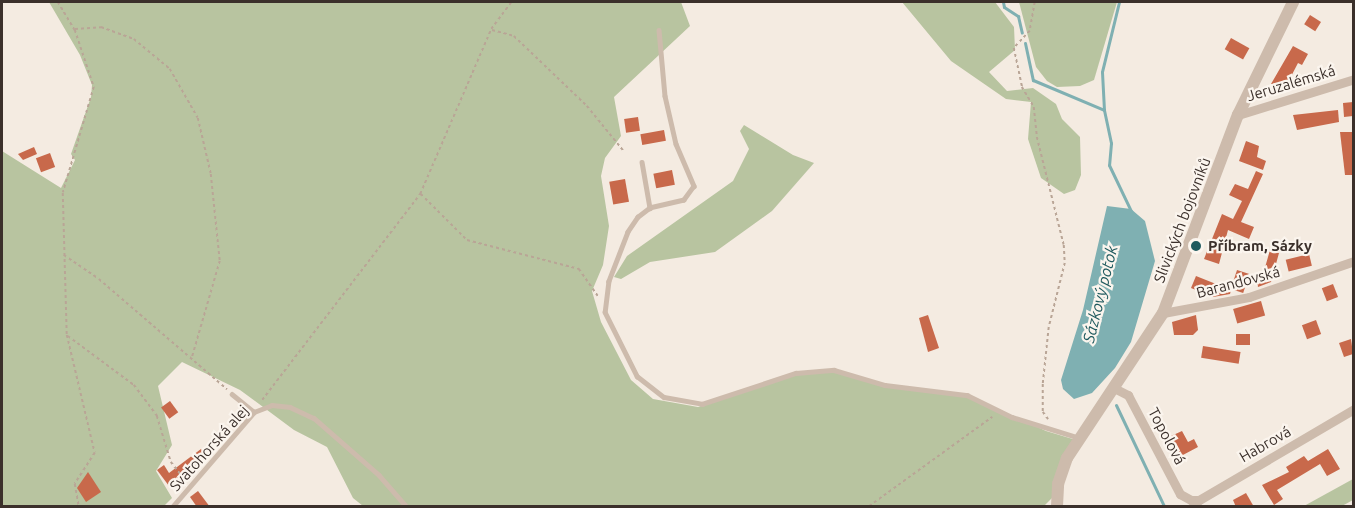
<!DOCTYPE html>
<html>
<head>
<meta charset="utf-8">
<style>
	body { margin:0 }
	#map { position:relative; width:1355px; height:508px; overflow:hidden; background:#f4ebe1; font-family:Ubuntu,sans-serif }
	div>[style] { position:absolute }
	.green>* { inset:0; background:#b8c4a0 }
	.water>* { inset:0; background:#7fb0b2 }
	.stream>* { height:3px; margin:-1.5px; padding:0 1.5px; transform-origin:1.5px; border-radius:1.5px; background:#7fb0b2 }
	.building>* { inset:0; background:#c8694b; transform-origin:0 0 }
	.path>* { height:1.5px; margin-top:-0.75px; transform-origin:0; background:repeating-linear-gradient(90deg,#b9a596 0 3px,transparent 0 6px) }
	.service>* { height:4.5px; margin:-2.25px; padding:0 2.25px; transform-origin:2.25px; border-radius:2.25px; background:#cdbbac }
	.minor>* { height:9px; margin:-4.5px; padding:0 4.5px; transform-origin:4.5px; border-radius:4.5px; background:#cdbbac }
	.tertiary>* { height:12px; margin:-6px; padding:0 6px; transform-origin:6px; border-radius:6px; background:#cdbbac }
	.dots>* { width:16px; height:16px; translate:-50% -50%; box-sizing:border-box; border:3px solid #fbf5ee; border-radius:50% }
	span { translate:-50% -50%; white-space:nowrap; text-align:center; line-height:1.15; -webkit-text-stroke:4.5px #fbf5ee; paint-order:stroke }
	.street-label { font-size:15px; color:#3b302b }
	.poi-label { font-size:15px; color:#3b302b; font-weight:700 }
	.left { translate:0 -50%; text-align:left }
	.water-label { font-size:16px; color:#1f5a5e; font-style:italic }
	.frame { position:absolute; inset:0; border:3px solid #3b302b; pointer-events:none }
</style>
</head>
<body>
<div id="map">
	<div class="green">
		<i style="clip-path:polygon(49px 2px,681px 2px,690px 26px,614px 97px,621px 136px,605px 158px,601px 176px,609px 226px,603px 265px,592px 291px,601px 322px,631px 380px,653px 399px,698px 407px,798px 374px,842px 372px,880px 386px,969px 396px,1046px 431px,1076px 440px,1052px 498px,1044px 506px,363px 506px,353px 498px,327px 447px,294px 430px,240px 390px,182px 362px,158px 386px,172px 445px,156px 471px,172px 498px,164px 506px,2px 506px,2px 151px,61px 188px,75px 160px,71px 154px,91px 97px,92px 85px,80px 55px)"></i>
		<i style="clip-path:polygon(902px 2px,995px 2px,1014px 27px,1015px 50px,989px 72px,1007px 91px,1033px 88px,1056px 104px,1062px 119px,1080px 137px,1081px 175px,1075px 190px,1064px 194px,1041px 178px,1028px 139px,1031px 102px,1006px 99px,951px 61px)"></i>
		<i style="clip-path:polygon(1019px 2px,1117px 2px,1094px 80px,1080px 86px,1057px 87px,1047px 81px,1036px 67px)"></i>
		<i style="clip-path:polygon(744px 125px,793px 155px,814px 163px,772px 211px,715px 252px,650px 262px,621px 279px,614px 277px,627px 256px,733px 181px,749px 149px,740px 131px)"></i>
		<i style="clip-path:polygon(1353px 479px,1353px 500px,1342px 506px,1304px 506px)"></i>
	</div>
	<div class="water">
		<i style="clip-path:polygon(1107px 206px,1131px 209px,1145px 221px,1155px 261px,1131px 342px,1115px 368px,1092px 393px,1074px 399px,1063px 389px,1061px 380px,1083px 310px)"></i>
	</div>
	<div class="stream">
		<i style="left:1003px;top:2px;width:5px;rotate:79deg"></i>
		<i style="left:1004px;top:7px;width:17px;rotate:33deg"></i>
		<i style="left:1018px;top:16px;width:17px;rotate:77deg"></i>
		<i style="left:1119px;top:2px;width:72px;rotate:103.7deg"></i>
		<i style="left:1102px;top:72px;width:38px;rotate:87deg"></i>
		<i style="left:1104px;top:110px;width:34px;rotate:78deg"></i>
		<i style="left:1111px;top:143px;width:22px;rotate:95deg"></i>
		<i style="left:1109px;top:165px;width:53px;rotate:64.4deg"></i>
		<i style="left:1025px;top:43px;width:38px;rotate:78deg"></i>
		<i style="left:1033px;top:80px;width:77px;rotate:22.9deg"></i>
		<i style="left:1116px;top:405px;width:112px;rotate:64.6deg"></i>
	</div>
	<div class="building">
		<i style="left:1310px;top:15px;width:13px;height:11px;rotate:32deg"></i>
		<i style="left:1231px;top:38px;width:21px;height:13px;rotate:29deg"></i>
		<i style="clip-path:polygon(1293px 46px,1308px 54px,1302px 65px,1298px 63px,1284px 90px,1271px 84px)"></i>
		<i style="clip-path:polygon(1353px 102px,1353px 116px,1344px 117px,1343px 103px)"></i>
		<i style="clip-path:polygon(1338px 110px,1339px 122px,1297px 130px,1293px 115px)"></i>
		<i style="left:638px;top:117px;width:14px;height:14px;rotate:82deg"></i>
		<i style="left:664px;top:130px;width:11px;height:24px;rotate:80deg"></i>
		<i style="clip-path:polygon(1340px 132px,1353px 132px,1353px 175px,1345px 175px)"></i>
		<i style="clip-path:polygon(1246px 141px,1259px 146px,1257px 157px,1266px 161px,1263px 170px,1239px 161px)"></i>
		<i style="clip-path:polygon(34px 147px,37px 154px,23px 160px,18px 154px)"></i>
		<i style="left:50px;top:153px;width:15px;height:15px;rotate:70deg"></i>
		<i style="left:672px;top:170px;width:15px;height:19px;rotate:79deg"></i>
		<i style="clip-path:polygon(1256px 171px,1263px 174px,1241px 222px,1254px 227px,1249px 239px,1228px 230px,1219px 264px,1204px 259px,1222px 214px,1233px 219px,1242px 201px,1229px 195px,1235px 184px,1248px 189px)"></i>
		<i style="left:625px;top:179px;width:23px;height:16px;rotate:80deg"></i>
		<i style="clip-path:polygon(1270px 250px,1279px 253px,1271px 282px,1258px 287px,1255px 276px,1262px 278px)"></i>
		<i style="left:1309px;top:254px;width:12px;height:24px;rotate:76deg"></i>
		<i style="left:1237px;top:270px;width:13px;height:20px;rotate:18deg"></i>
		<i style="clip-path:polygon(1196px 276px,1231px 290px,1230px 294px,1213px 297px,1191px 288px)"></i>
		<i style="left:1333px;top:284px;width:14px;height:12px;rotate:69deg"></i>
		<i style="left:1261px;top:301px;width:15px;height:29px;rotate:74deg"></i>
		<i style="clip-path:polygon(928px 315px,939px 348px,928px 352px,919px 318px)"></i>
		<i style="clip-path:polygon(1196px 315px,1198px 330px,1193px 335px,1174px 335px,1172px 322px)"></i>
		<i style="left:1316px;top:320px;width:15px;height:15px;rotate:70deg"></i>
		<i style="left:1236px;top:334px;width:14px;height:11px"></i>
		<i style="clip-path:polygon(1351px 339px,1353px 354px,1344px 357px,1339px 343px)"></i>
		<i style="left:1203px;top:346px;width:38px;height:12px;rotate:9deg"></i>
		<i style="left:170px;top:401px;width:14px;height:11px;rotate:54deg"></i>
		<i style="clip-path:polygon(1182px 431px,1188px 442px,1194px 439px,1198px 447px,1181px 456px,1171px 436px)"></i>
		<i style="clip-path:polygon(201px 449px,207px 457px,169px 486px,157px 470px,164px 465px,169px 473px)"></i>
		<i style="clip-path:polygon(1328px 449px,1340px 469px,1327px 476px,1320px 464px,1277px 490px,1283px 499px,1274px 505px,1262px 485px,1289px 472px,1286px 467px,1304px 456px,1308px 461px)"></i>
		<i style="clip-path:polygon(88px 472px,101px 492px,86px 502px,77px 488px)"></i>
		<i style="clip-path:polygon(198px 491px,210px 507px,197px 507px,190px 497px)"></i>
		<i style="clip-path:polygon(1246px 493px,1254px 507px,1236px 507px,1233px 500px)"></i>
	</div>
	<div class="path">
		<i style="left:58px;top:2px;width:33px;rotate:59deg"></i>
		<i style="left:75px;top:30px;width:60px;rotate:71.6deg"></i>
		<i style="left:94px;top:87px;width:110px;rotate:106.3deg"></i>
		<i style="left:63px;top:193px;width:142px;rotate:88.4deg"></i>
		<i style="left:67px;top:335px;width:121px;rotate:76.7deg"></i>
		<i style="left:95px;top:453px;width:37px;rotate:123deg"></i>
		<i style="left:75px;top:484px;width:22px;rotate:80deg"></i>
		<i style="left:1035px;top:2px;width:29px;rotate:100deg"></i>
		<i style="left:1030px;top:31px;width:23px;rotate:133deg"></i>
		<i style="left:1014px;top:48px;width:40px;rotate:78deg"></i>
		<i style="left:1022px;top:87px;width:23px;rotate:59deg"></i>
		<i style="left:1034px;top:107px;width:30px;rotate:84deg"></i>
		<i style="left:1037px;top:137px;width:111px;rotate:76deg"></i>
		<i style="left:1064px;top:245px;width:18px;rotate:87deg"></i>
		<i style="left:1065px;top:263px;width:66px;rotate:104deg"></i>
		<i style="left:1049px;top:327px;width:57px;rotate:96deg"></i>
		<i style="left:1043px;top:384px;width:28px;rotate:90deg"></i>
		<i style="left:1043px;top:412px;width:9px;rotate:54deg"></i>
		<i style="left:75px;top:29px;width:26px;rotate:-4deg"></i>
		<i style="left:101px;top:27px;width:35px;rotate:20deg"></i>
		<i style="left:134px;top:39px;width:47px;rotate:39.8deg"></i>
		<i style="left:170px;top:69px;width:56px;rotate:60.3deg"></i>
		<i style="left:198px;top:118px;width:57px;rotate:76.9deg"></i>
		<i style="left:211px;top:174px;width:87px;rotate:84.1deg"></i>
		<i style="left:220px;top:261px;width:101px;rotate:106.1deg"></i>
		<i style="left:492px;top:30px;width:23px;rotate:15deg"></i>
		<i style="left:514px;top:36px;width:101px;rotate:43.8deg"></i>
		<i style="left:587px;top:106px;width:57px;rotate:50.7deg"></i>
		<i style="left:421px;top:194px;width:65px;rotate:45deg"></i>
		<i style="left:467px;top:240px;width:116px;rotate:14.5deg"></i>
		<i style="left:579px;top:269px;width:33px;rotate:55deg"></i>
		<i style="left:64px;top:255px;width:42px;rotate:34.4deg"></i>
		<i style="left:99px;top:279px;width:169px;rotate:40.7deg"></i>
		<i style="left:68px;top:336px;width:82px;rotate:36.6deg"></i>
		<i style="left:134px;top:385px;width:39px;rotate:53deg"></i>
		<i style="left:157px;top:416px;width:48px;rotate:73.1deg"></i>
		<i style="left:171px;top:462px;width:24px;rotate:52deg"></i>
		<i style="left:262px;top:400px;width:260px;rotate:-52.5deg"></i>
		<i style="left:420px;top:194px;width:180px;rotate:-66.7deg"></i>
		<i style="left:491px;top:29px;width:34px;rotate:-53deg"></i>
		<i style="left:869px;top:506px;width:152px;rotate:-35.9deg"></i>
	</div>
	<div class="service">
		<i style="left:659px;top:30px;width:66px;rotate:84.8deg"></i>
		<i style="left:665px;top:96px;width:49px;rotate:77.1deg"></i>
		<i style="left:676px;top:144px;width:46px;rotate:66.8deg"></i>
		<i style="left:694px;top:186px;width:17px;rotate:126deg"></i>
		<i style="left:684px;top:200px;width:35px;rotate:167deg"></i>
		<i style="left:650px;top:208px;width:15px;rotate:143deg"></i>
		<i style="left:638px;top:217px;width:18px;rotate:124deg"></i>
		<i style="left:628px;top:232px;width:53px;rotate:111.2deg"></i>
		<i style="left:609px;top:281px;width:31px;rotate:97deg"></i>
		<i style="left:605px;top:312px;width:72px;rotate:63.4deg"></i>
		<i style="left:637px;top:376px;width:34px;rotate:38deg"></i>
		<i style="left:664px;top:397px;width:39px;rotate:10deg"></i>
		<i style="left:702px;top:404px;width:99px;rotate:-18.3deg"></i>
		<i style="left:796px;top:373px;width:38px;rotate:-5deg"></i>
		<i style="left:834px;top:370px;width:53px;rotate:16.4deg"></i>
		<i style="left:885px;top:385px;width:83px;rotate:7deg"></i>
		<i style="left:967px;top:395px;width:50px;rotate:26.1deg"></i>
		<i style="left:1012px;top:417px;width:71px;rotate:17.2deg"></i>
		<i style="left:642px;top:162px;width:47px;rotate:80.1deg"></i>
		<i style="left:232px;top:394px;width:28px;rotate:39deg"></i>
		<i style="left:173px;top:506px;width:124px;rotate:-49.2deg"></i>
		<i style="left:254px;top:412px;width:19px;rotate:-21deg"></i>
		<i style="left:272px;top:405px;width:18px;rotate:6deg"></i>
		<i style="left:290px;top:407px;width:26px;rotate:25deg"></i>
		<i style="left:314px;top:418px;width:86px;rotate:41.2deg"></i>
		<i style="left:379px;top:475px;width:41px;rotate:48.9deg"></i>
	</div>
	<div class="minor">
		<i style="left:1238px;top:115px;width:121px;rotate:-17.2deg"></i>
		<i style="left:1163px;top:313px;width:87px;rotate:-10.5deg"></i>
		<i style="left:1249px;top:297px;width:111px;rotate:-18.9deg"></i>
		<i style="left:1114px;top:388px;width:16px;rotate:27deg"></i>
		<i style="left:1128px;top:395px;width:112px;rotate:62.3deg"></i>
		<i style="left:1180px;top:494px;width:13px;rotate:29deg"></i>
		<i style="left:1191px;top:500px;width:8px"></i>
		<i style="left:1199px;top:500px;width:180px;rotate:-30.4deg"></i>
	</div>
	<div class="tertiary">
		<i style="left:1057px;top:506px;width:22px;rotate:-87deg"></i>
		<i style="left:1058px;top:484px;width:28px;rotate:-71deg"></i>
		<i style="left:1067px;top:458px;width:174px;rotate:-56.5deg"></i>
		<i style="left:1163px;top:313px;width:212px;rotate:-69.3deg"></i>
		<i style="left:1238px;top:115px;width:126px;rotate:-64deg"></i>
	</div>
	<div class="dots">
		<i style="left:1196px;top:246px;background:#1f5a5e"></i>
	</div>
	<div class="street-label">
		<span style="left:1291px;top:83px;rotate:-17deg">Jeruzalémská</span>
		<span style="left:1182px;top:220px;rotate:-69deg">Slivických bojovníků</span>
		<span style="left:1238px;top:282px;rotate:-15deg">Barandovská</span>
		<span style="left:1167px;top:436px;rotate:62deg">Topolová</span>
		<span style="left:1265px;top:444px;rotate:-30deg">Habrová</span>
		<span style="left:209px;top:448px;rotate:-48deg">Svatohorská alej</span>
	</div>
	<div class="poi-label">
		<span class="left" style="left:1208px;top:246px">Příbram, Sázky</span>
	</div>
	<div class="water-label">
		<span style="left:1100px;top:294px;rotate:-76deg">Sázkový potok</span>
	</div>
	<div class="frame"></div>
</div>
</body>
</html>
